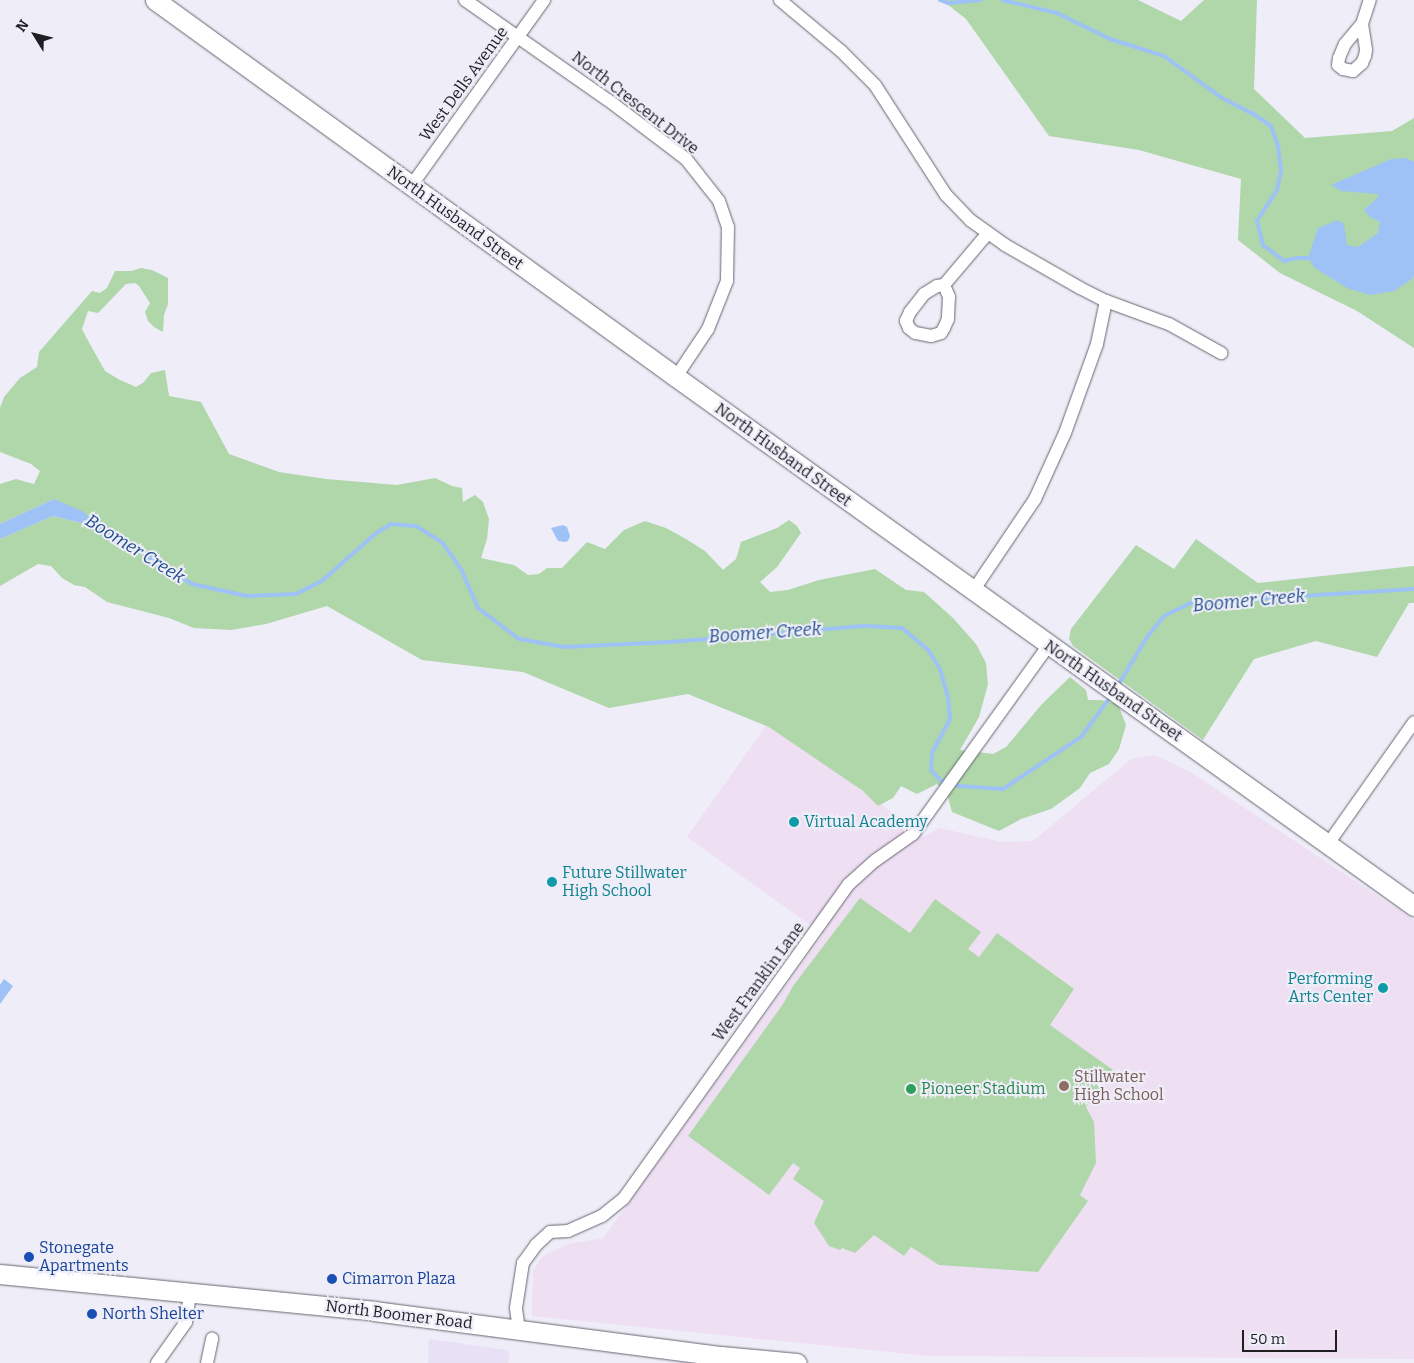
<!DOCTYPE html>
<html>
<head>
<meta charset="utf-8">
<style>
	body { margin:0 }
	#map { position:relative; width:1414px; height:1363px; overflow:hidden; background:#eeedf8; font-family:Bitter,serif }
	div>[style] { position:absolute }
	.commercial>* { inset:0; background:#e8e1f6 }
	.education>* { inset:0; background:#eedff2 }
	.green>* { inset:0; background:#afd7aa }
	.water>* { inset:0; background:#9ec2f5 }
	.stream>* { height:4px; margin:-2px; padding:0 2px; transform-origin:2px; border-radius:2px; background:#9ec2f5 }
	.roads { filter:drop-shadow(0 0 1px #66666f) drop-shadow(0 0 1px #66666f) }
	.street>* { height:12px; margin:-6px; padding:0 6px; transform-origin:6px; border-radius:6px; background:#fff }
	.secondary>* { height:19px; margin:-9.5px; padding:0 9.5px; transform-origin:9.5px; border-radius:9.5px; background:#fff }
	.dots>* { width:14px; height:14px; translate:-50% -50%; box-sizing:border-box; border:2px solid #eeedf8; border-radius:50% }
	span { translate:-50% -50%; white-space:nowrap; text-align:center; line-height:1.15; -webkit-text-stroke:4px #eeedf8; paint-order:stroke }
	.street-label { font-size:16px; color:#1f1f23 }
	.culture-label { font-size:16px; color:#0d838f }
	.left { translate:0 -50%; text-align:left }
	.right { translate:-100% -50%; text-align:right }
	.education-label { font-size:16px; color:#785e54 }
	.leisure-label { font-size:16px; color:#27864d }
	.transit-label { font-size:16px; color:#164399 }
	.water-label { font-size:18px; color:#23508d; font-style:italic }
	.north { position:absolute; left:10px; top:10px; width:50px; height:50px; -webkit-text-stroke:4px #eeedf8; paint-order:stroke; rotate:306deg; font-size:14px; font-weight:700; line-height:20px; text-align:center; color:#1f1f23 }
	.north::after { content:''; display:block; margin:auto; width:18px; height:22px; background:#1f1f23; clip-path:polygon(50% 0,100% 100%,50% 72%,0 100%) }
	.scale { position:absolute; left:1242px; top:1330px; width:95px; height:22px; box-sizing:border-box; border:2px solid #1f1f23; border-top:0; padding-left:6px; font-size:15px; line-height:18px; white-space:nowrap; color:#1f1f23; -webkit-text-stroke:4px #eeedf8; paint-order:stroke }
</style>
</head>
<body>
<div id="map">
	<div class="commercial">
		<i style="clip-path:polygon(429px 1339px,507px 1350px,510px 1357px,508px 1363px,428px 1363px)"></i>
	</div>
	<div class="education">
		<i style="clip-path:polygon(768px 723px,925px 836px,939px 828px,1002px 842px,1033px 841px,1131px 759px,1155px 755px,1192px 773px,1414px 920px,1414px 1359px,929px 1356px,532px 1316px,533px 1270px,544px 1255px,569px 1244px,603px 1238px,823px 934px,687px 837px)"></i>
	</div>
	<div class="green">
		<i style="clip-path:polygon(942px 0,1138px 0,1181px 21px,1204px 0,1257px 0,1254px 89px,1305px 138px,1392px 131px,1414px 118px,1414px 348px,1357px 311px,1280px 273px,1238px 240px,1241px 179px,1139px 150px,1049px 136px,966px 19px)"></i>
		<i style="clip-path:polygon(141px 268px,152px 270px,168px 278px,168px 304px,164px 315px,163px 332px,154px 327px,148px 321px,145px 312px,150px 303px,139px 286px,135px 283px,126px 284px,98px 313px,88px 311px,82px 329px,86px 337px,105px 371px,120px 380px,136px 387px,144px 382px,151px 373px,165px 370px,169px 396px,201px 402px,229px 454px,279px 472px,326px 479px,397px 485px,435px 478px,452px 486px,462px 488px,463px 502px,475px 495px,483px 502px,489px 519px,487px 539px,481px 558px,514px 565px,528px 575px,539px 574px,547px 568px,562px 568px,587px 542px,605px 549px,624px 530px,645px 521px,666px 528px,686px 539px,705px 551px,723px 570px,736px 559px,741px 542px,777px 528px,789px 520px,797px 526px,801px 533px,777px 567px,760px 582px,770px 592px,788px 590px,819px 580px,875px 569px,906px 590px,924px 592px,953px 618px,976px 644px,986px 663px,988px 684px,979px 717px,960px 750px,993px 754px,1006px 747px,1042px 704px,1070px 677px,1086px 690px,1088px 700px,1101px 700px,1118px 704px,1126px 725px,1119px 749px,1109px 764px,1090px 773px,1080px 788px,1051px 809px,1021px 819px,999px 831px,952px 812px,947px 793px,937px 784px,917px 794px,901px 786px,893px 798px,878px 806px,863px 791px,769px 727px,688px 694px,609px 708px,523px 672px,422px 660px,327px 606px,266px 624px,231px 630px,194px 628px,169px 618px,107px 602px,85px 587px,74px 585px,62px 578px,51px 566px,38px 564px,0 586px,0 539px,53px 516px,89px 525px,54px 499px,0 524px,0 484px,16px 479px,34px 484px,40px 471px,31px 464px,0 452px,0 408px,4px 397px,20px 378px,37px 367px,39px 352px,92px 291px,100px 293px,107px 288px,115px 271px,131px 271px)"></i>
		<i style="clip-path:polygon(1196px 539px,1258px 583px,1414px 566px,1414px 603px,1409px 603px,1377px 657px,1316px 641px,1254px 659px,1203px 740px,1073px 646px,1069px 639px,1071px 629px,1136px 545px,1174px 569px)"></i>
		<i style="clip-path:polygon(860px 898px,910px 933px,935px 899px,981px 932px,968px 949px,979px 957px,997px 933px,1074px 989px,1050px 1025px,1113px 1070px,1086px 1107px,1094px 1122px,1096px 1163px,1080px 1195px,1088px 1201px,1038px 1272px,939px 1265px,911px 1247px,904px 1256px,874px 1235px,855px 1253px,842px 1248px,840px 1250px,829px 1246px,814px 1223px,824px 1201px,793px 1179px,800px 1168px,793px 1163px,769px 1195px,688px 1136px,783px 1004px,793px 986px)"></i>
	</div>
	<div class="water">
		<i style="clip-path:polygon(1406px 158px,1414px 162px,1414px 275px,1412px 279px,1394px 291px,1370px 295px,1347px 288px,1315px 268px,1308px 258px,1318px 228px,1338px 220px,1344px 224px,1347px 245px,1358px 247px,1378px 233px,1380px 222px,1370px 217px,1364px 210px,1378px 197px,1378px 194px,1341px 191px,1331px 185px,1391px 159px)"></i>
		<i style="clip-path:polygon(54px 499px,84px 512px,90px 518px,89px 525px,53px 516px,0 539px,0 524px)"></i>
		<i style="clip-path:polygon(563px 525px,567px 527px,570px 536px,568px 541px,565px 542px,558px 541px,551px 528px)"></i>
		<i style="clip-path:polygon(4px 979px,13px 986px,0 1004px,0 985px)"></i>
	</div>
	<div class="stream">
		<i style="left:940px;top:0;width:9px;rotate:21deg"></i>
		<i style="left:948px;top:3px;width:33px;rotate:-5deg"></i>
		<i style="left:1002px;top:0;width:57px;rotate:13.3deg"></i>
		<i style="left:1057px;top:13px;width:59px;rotate:26.1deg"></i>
		<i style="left:1110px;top:39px;width:57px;rotate:17.5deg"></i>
		<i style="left:1164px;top:56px;width:72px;rotate:35.9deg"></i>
		<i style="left:1222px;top:98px;width:34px;rotate:27deg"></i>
		<i style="left:1252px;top:113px;width:23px;rotate:34deg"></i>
		<i style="left:1271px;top:126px;width:21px;rotate:71deg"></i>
		<i style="left:1278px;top:146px;width:25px;rotate:83deg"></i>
		<i style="left:1281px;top:171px;width:19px;rotate:102deg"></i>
		<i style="left:1277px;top:190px;width:37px;rotate:123deg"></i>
		<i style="left:1257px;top:221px;width:25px;rotate:76deg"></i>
		<i style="left:1263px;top:245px;width:26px;rotate:37deg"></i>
		<i style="left:1284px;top:261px;width:13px;rotate:-13deg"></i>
		<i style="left:1297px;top:258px;width:15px"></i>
		<i style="left:86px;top:517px;width:125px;rotate:32.3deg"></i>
		<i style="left:192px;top:584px;width:56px;rotate:12.3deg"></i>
		<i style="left:247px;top:596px;width:49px;rotate:-2.3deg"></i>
		<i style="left:296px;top:594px;width:30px;rotate:-27deg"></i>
		<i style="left:323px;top:580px;width:69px;rotate:-41.5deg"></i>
		<i style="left:375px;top:534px;width:19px;rotate:-32deg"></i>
		<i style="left:391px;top:524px;width:25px;rotate:5deg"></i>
		<i style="left:416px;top:526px;width:31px;rotate:32deg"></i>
		<i style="left:442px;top:542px;width:33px;rotate:55deg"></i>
		<i style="left:461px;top:569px;width:43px;rotate:66.4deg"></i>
		<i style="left:478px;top:608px;width:51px;rotate:37.1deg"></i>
		<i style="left:519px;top:639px;width:46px;rotate:10.1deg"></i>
		<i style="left:564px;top:647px;width:106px;rotate:-2.7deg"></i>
		<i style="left:670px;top:642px;width:197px;rotate:-4.7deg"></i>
		<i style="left:866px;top:626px;width:36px;rotate:3deg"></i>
		<i style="left:902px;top:628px;width:35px;rotate:40deg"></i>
		<i style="left:929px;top:651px;width:21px;rotate:59deg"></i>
		<i style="left:940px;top:669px;width:29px;rotate:74deg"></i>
		<i style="left:948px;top:697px;width:22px;rotate:85deg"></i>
		<i style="left:950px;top:719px;width:38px;rotate:118deg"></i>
		<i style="left:932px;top:753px;width:17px;rotate:93deg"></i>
		<i style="left:931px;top:770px;width:15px;rotate:48deg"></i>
		<i style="left:941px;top:781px;width:19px;rotate:16deg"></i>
		<i style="left:959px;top:786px;width:44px;rotate:3.9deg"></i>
		<i style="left:1003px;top:789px;width:94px;rotate:-33.7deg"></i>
		<i style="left:1081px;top:737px;width:52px;rotate:-53.6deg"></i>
		<i style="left:1117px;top:687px;width:58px;rotate:-59deg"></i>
		<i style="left:1147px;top:637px;width:27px;rotate:-51deg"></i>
		<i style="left:1164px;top:616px;width:30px;rotate:-26deg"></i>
		<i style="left:1191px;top:603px;width:223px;rotate:-3.6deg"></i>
	</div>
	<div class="roads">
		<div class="street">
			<i style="left:465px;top:0;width:174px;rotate:35deg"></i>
			<i style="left:608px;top:100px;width:98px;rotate:37.1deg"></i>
			<i style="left:686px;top:159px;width:53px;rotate:51.8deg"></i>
			<i style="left:719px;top:201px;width:28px;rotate:71deg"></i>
			<i style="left:728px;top:227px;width:54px;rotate:91.1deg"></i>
			<i style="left:727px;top:281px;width:52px;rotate:111.6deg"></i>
			<i style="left:708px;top:329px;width:58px;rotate:123.7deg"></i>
			<i style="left:780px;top:0;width:80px;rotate:39.9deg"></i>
			<i style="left:841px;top:51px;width:48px;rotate:45deg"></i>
			<i style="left:875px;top:85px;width:131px;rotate:57.2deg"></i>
			<i style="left:946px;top:195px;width:35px;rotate:46deg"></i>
			<i style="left:970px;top:220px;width:43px;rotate:35.5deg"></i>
			<i style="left:1005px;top:245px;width:86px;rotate:29.8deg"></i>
			<i style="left:1080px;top:288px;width:29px;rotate:27deg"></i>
			<i style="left:1106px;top:301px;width:67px;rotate:20.1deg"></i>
			<i style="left:1169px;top:324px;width:60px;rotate:29.1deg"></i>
			<i style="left:1362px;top:24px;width:26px;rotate:81deg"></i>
			<i style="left:1366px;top:50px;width:6px;rotate:99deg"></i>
			<i style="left:1365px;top:56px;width:8px;rotate:113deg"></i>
			<i style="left:1362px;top:63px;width:12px;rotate:138deg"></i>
			<i style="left:1353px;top:71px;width:10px;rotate:-169deg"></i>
			<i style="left:1343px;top:69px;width:6px;rotate:-141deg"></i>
			<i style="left:1338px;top:65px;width:7px;rotate:-82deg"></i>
			<i style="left:1339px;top:58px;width:15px;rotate:-67deg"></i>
			<i style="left:1345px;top:44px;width:26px;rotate:-50deg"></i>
			<i style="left:1362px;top:24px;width:25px;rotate:-72deg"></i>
			<i style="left:411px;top:186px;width:229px;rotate:-54.4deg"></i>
			<i style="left:944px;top:285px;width:13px;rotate:67deg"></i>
			<i style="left:949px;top:297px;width:22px;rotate:93deg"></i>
			<i style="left:948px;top:319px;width:10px;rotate:114deg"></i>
			<i style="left:944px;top:328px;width:6px;rotate:121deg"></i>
			<i style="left:941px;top:333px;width:10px;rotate:163deg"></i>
			<i style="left:931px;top:336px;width:16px;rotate:-169deg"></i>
			<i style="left:915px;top:333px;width:8px;rotate:-140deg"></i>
			<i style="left:909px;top:328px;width:8px;rotate:-113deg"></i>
			<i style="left:906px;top:321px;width:10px;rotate:-66deg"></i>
			<i style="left:910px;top:312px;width:23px;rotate:-52deg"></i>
			<i style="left:924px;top:294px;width:15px;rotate:-32deg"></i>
			<i style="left:937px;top:286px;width:7px;rotate:-8deg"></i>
			<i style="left:944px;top:285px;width:68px;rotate:-49.8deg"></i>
			<i style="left:973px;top:591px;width:111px;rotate:-56deg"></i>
			<i style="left:1035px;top:499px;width:72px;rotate:-65.6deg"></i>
			<i style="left:1065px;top:433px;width:95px;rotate:-70.2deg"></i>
			<i style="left:1097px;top:344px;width:44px;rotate:-78.2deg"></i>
			<i style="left:1328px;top:844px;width:149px;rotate:-54.8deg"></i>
			<i style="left:519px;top:1330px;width:22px;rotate:-98deg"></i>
			<i style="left:516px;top:1308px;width:46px;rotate:-81.2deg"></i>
			<i style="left:523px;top:1263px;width:22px;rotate:-54deg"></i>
			<i style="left:536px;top:1245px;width:19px;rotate:-43deg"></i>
			<i style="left:550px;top:1232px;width:18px;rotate:-3deg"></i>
			<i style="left:568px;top:1231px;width:37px;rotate:-24deg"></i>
			<i style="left:602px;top:1216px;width:28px;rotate:-39deg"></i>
			<i style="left:624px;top:1198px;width:386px;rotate:-54.4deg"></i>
			<i style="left:849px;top:884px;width:36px;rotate:-42deg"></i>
			<i style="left:876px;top:860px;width:45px;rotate:-35.1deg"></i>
			<i style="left:913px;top:834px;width:233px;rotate:-54.3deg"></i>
			<i style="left:157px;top:1363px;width:50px;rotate:-54.7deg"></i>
			<i style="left:186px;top:1322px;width:30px;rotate:-82deg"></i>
			<i style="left:207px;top:1363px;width:25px;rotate:-78deg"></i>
		</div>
		<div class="secondary">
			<i style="left:155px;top:0;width:643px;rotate:35.89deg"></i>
			<i style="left:676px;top:377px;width:908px;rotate:35.63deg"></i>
			<i style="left:0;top:1274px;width:376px;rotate:5.6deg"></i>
			<i style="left:374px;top:1311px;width:350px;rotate:7.4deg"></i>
			<i style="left:721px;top:1356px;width:76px;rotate:5.3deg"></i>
		</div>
	</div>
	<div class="dots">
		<i style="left:794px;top:822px;background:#0f9aa8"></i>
		<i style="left:552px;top:882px;background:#0f9aa8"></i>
		<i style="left:1383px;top:988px;background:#0f9aa8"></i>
		<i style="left:1064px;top:1086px;background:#8d6e63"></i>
		<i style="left:911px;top:1089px;background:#2e9e5b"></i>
		<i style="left:29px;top:1257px;background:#1a4fb4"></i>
		<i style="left:332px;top:1279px;background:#1a4fb4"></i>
		<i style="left:92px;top:1314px;background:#1a4fb4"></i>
	</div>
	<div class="street-label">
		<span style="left:464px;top:84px;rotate:-54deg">West Dells Avenue</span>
		<span style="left:635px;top:103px;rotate:38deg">North Crescent Drive</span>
		<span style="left:455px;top:218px;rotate:36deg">North Husband Street</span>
		<span style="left:783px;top:455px;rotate:36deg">North Husband Street</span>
		<span style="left:1113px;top:691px;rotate:35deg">North Husband Street</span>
		<span style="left:759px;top:982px;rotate:-54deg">West Franklin Lane</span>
		<span style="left:399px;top:1315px;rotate:7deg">North Boomer Road</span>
	</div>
	<div class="culture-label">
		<span class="left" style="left:804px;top:822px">Virtual Academy</span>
		<span class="left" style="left:562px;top:882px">Future Stillwater<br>High School</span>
		<span class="right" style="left:1373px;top:988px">Performing<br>Arts Center</span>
	</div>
	<div class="education-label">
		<span class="left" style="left:1074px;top:1086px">Stillwater<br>High School</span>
	</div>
	<div class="leisure-label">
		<span class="left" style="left:921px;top:1089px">Pioneer Stadium</span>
	</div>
	<div class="transit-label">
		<span class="left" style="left:39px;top:1257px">Stonegate<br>Apartments</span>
		<span class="left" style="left:342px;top:1279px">Cimarron Plaza</span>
		<span class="left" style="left:102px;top:1314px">North Shelter</span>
	</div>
	<div class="water-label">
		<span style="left:135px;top:549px;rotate:32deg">Boomer Creek</span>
		<span style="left:1249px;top:601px;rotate:-5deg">Boomer Creek</span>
		<span style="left:765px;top:633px;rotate:-4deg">Boomer Creek</span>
	</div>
	<div class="north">N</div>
	<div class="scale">50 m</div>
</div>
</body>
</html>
